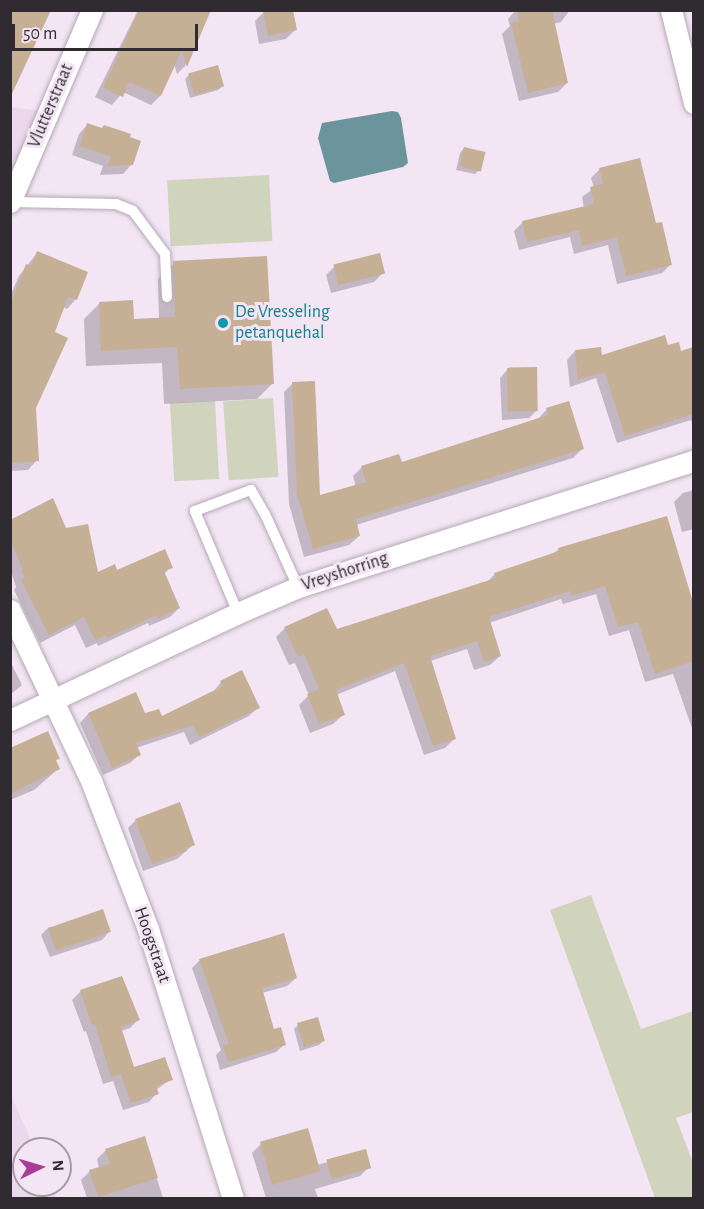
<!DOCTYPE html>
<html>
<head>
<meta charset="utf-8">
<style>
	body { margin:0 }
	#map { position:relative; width:704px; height:1209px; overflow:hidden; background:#f3e5f4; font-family:"Alegreya Sans",sans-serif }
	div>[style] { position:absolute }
	.built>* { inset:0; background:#ebd8ec }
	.green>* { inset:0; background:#d1d4bd; transform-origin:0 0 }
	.water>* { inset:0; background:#6c949d }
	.shadow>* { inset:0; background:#0003 }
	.building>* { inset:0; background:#c6b095; transform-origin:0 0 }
	.roads { filter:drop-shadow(0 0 2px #b6a9b7) drop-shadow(0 0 2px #b6a9b7) }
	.service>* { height:10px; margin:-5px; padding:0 5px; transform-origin:5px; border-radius:5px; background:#fff }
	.minor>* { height:21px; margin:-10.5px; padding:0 10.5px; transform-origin:10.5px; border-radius:10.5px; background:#fff }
	.dots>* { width:16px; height:16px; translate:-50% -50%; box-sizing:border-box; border:3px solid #f3e5f4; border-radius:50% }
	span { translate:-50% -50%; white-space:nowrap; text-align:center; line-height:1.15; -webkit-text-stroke:6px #f3e5f4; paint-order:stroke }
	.street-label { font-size:18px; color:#302b30 }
	.culture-label { font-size:18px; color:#0d838f }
	.left { translate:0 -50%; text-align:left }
	.frame { position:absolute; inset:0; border:12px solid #302b30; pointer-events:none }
	.north { position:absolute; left:12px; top:1137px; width:60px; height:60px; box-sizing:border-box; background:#f3e5f4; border:2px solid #a59ba6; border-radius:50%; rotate:85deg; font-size:16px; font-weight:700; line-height:24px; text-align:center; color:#302b30 }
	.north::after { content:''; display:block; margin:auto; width:21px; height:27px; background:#ac3b96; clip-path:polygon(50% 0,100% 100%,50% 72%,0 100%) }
	.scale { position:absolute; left:12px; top:24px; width:186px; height:27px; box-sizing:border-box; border:3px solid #302b30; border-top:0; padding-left:8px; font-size:18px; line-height:21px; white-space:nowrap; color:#302b30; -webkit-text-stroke:4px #f3e5f4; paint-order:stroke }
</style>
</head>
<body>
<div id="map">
	<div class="built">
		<i style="clip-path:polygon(11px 107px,39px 111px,11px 177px)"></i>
		<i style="clip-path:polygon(10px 1093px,35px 1149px,24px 1149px,24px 1185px,50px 1185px,56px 1198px,11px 1198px)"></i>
	</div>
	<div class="green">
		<i style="left:269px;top:175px;width:66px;height:102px;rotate:87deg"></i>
		<i style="left:273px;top:398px;width:79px;height:50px;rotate:86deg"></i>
		<i style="left:215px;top:401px;width:78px;height:45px;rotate:87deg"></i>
		<i style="clip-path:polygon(591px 895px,641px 1029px,693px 1011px,693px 1112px,676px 1118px,693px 1163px,693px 1198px,655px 1198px,550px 910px)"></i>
	</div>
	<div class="water">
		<i style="clip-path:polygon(392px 111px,398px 112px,401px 118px,408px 163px,403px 167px,334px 183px,330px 181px,318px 138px,322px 123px)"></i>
	</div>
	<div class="shadow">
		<i style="clip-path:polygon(138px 10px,209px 12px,185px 66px,177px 74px,174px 63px,160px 96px,151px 105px,123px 92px,112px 105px,95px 97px)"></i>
		<i style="clip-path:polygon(516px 10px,570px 10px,561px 22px,553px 24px,567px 83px,558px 92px,519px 101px,502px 34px,510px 26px,508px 19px)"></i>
		<i style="clip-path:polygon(264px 12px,295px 30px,286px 39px,259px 44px,255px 21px)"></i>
		<i style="clip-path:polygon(189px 75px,223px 86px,218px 90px,190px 98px,185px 79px)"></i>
		<i style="clip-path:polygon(88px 124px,132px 164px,123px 174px,100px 175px,103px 166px,72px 155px,79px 134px)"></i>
		<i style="clip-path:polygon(464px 148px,479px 170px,475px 174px,456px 170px,460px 153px)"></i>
		<i style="clip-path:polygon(600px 169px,655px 225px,670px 265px,662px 273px,617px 284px,608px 245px,574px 254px,570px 237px,519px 250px,514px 231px,523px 222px,584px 208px,582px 197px,594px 188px,591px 178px)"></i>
		<i style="clip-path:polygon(37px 253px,76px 299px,67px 309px,63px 307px,53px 332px,34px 408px,37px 460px,28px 470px,10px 471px,10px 296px,19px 276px)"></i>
		<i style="clip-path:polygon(174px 263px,273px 383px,257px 399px,164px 404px,162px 363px,86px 366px,84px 319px,100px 303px,132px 320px,159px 319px,158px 279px)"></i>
		<i style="clip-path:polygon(335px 266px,383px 273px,374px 282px,331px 293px,326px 275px)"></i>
		<i style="clip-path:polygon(667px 347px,680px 353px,694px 349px,694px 428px,691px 420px,617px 443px,596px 378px,570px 387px,567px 360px,575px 351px,600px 357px)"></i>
		<i style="clip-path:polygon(507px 370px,537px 410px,529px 418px,502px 420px,500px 378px)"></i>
		<i style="clip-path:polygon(293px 383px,319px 497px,356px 487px,353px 476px,362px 467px,401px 463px,538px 419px,547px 409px,582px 449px,573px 458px,356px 525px,359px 536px,349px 545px,304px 557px,289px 504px,284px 392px)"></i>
		<i style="clip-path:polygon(694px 490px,694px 529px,682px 532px,674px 502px,683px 493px)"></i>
		<i style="clip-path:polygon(10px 521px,65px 530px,97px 574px,171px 567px,164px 574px,179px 608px,170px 617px,149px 626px,148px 623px,98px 646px,97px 643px,86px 648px,75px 625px,40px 643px,14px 590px,16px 587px,10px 568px)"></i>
		<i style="clip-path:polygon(559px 549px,694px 599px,694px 734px,673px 674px,645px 682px,629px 630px,609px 636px,596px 594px,563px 604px,561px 599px,489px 623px,500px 656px,490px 665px,474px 670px,467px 649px,430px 661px,455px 738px,445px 748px,424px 755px,395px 671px,336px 695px,343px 715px,333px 724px,310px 733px,299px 705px,309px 695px,295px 663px,289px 665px,276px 637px,285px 628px,336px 631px,487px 582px,495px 574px,553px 554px)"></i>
		<i style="clip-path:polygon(10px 661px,22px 685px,10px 695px)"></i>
		<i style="clip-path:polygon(221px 682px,258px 707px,249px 716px,190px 745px,184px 732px,136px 748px,139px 755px,130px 763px,103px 775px,80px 723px,88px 714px,135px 694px,144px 715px,161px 718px,213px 692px)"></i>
		<i style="clip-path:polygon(10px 749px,58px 758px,55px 761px,58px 769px,34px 790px,10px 800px)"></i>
		<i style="clip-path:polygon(136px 820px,193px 845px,177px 859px,143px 871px,128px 828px)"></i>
		<i style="clip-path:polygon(49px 927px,109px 932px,102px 940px,50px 957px,41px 935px)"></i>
		<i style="clip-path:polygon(200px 960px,296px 978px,287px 986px,262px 993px,273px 1031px,285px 1044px,276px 1052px,220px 1070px,216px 1055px,221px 1050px,192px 968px)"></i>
		<i style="clip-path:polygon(81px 991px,138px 1020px,130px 1028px,121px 1031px,133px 1069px,171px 1079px,156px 1090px,157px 1093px,149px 1102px,123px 1110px,113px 1081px,103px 1084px,86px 1031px,84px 1032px,72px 1000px)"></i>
		<i style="clip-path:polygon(298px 1025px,323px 1041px,319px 1045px,300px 1051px,294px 1029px)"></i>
		<i style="clip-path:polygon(144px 1138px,163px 1198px,87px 1198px,81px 1180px,90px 1171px,99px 1168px,97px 1159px,106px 1150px)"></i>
		<i style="clip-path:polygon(261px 1144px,317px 1165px,365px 1151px,369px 1167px,360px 1176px,315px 1189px,318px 1198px,266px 1198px,252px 1153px)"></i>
	</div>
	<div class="building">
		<i style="clip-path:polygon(10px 10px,51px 10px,10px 98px)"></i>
		<i style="clip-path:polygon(139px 10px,211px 10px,187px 67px,182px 50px,161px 96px,129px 82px,123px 97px,103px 88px)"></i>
		<i style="clip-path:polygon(263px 10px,293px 10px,297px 30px,268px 36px)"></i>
		<i style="clip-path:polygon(517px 10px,552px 10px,568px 83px,528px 93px,511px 23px,519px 21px)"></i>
		<i style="left:218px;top:65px;width:22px;height:31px;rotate:74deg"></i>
		<i style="clip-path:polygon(87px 123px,102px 128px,104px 125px,131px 134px,130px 137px,141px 141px,133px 165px,107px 166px,111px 157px,80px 146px)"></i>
		<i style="left:464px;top:147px;width:22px;height:20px;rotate:13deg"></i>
		<i style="clip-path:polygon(640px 158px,656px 223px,662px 222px,672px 265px,626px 276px,617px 237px,582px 246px,579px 230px,527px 242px,522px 221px,594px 204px,590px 187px,603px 184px,599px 168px)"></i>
		<i style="clip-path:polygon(37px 251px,88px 272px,77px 300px,68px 297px,55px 332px,68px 338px,36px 408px,39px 461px,10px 463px,10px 304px,26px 264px,31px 266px)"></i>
		<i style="left:380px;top:253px;width:21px;height:48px;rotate:76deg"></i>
		<i style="clip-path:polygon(267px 256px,274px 384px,180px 389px,177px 347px,101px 351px,99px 302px,133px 300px,134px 319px,175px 317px,173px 261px)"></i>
		<i style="clip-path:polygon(665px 335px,668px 345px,679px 342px,681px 351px,693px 347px,693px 414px,625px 436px,604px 369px,604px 372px,578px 380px,575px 350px,601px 347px,602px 355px)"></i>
		<i style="left:537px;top:367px;width:44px;height:30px;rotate:89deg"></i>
		<i style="clip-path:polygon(315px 381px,320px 495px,366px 482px,361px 466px,399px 454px,402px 462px,548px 415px,546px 408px,569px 401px,584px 449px,356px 519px,360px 536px,313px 549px,297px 494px,292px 382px)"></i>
		<i style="clip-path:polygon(53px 498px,66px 528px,88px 524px,98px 572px,115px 564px,117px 570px,165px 549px,173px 568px,164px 571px,180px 608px,158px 618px,157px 615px,107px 638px,106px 635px,95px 640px,84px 617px,49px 635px,21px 580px,25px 578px,21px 570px,23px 570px,10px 539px,10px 520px)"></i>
		<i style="clip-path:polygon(667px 516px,693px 602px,693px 661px,655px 674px,638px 622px,618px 627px,605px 586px,572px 596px,570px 591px,489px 617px,501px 656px,484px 662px,477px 641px,430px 656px,456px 739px,433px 746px,404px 663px,336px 690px,345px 715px,319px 724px,307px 694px,319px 689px,304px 654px,298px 657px,284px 627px,327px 608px,337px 629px,496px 578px,494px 573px,559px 551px,558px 548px)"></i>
		<i style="clip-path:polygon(242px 670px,260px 708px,199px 737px,193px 725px,136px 743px,141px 755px,112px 768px,88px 713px,136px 692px,145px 713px,159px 709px,162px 716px,223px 686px,220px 681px)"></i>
		<i style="clip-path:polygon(48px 731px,60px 759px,56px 760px,60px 769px,10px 794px,10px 748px)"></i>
		<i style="clip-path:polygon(180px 802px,195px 845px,186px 848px,187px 851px,152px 864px,135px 819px)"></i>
		<i style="left:103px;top:909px;width:24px;height:58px;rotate:71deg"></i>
		<i style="clip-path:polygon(284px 933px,297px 978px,262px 988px,274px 1029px,281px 1027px,286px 1045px,228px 1062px,223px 1046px,229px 1044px,199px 959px)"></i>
		<i style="clip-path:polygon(122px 976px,140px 1020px,121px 1027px,134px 1067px,165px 1057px,173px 1080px,156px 1086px,159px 1094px,131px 1103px,121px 1074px,111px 1077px,95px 1024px,92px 1025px,80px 990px)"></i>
		<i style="left:318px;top:1017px;width:25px;height:22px;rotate:74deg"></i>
		<i style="left:308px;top:1128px;width:45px;height:50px;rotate:74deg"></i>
		<i style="clip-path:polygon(145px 1136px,158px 1178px,98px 1197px,89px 1170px,110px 1164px,105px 1149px)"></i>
		<i style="left:366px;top:1149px;width:20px;height:41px;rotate:75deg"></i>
	</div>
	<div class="roads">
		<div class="service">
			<i style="left:11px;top:202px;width:105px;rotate:1.1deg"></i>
			<i style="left:116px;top:204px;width:18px;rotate:22deg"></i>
			<i style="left:133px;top:211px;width:54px;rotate:53.3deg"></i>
			<i style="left:165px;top:254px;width:43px;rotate:87.3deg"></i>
			<i style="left:238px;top:613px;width:111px;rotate:-112.9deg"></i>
			<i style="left:195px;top:511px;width:60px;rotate:-20.6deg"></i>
			<i style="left:251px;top:490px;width:28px;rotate:60deg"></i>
			<i style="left:265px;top:514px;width:80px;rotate:65.7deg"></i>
		</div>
		<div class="minor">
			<i style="left:671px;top:10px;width:96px;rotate:76.1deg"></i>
			<i style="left:10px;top:202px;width:209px;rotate:-66.9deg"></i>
			<i style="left:10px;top:610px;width:191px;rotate:64.6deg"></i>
			<i style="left:92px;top:783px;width:156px;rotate:69deg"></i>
			<i style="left:148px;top:929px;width:282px;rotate:72.5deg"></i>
			<i style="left:10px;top:720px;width:252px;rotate:-25.1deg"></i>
			<i style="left:238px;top:613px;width:65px;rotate:-23.4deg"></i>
			<i style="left:298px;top:587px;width:416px;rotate:-17.7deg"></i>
		</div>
	</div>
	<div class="dots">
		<i style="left:223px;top:323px;background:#0f9aa8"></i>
	</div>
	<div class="street-label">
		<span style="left:51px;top:106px;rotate:-67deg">Vlutterstraat</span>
		<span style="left:345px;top:572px;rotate:-18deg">Vreyshorring</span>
		<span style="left:152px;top:945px;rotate:71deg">Hoogstraat</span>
	</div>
	<div class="culture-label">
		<span class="left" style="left:235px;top:323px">De Vresseling<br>petanquehal</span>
	</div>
	<div class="frame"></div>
	<div class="north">N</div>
	<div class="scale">50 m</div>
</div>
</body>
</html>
